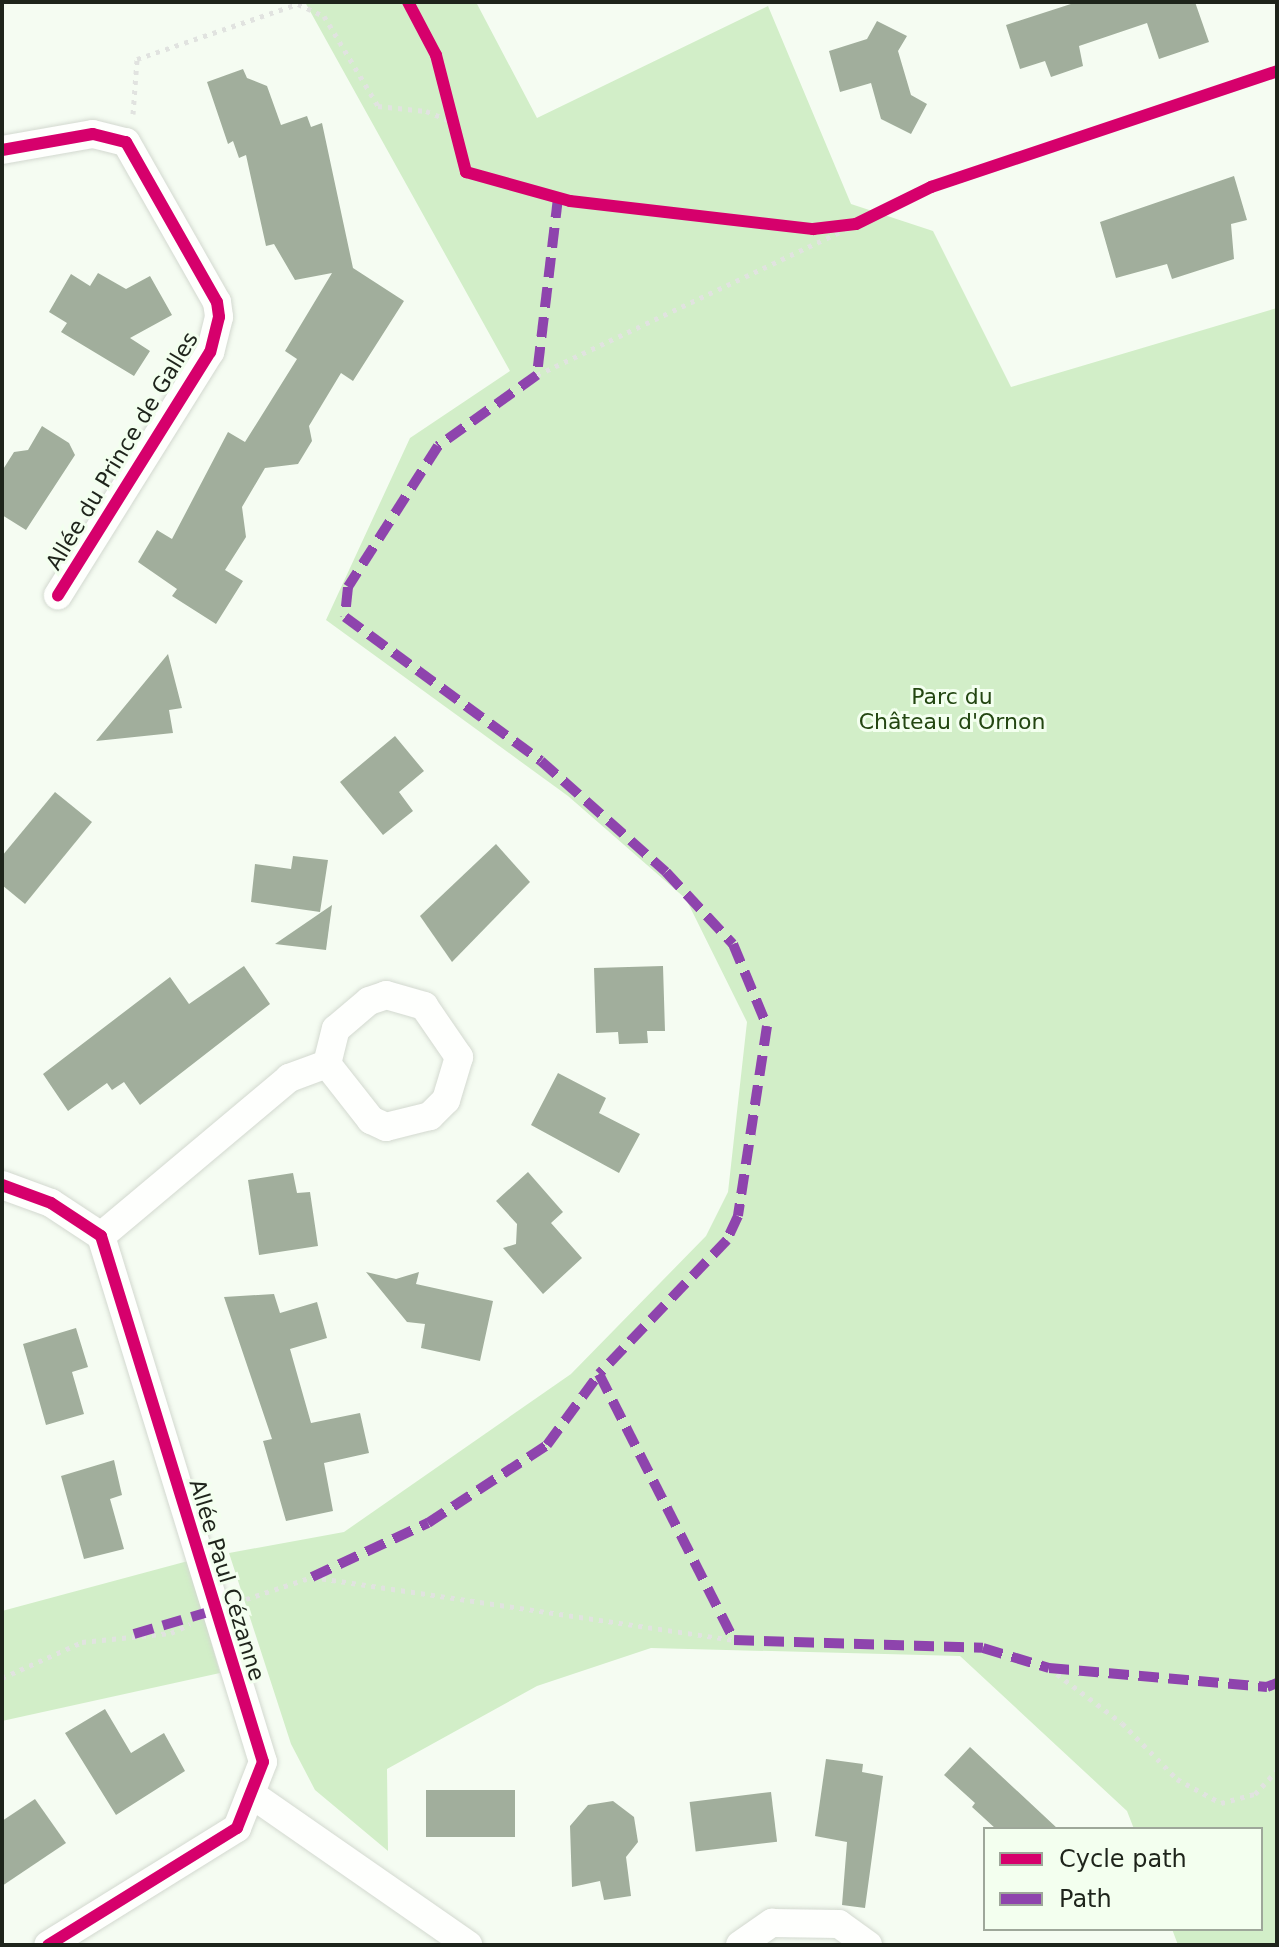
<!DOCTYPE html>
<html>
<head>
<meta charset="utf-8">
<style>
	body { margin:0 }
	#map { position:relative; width:1279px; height:1947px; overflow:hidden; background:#f5fcf2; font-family:"DejaVu Sans",sans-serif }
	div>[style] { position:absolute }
	.green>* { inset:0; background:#d2eec8 }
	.building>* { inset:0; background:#a1ae9c; transform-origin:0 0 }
	.path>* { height:5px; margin-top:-2.5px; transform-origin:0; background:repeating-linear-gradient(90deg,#e1e3e0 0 4px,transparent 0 10px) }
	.roads { filter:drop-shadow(0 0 2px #d3d9d0) drop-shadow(0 0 2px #d3d9d0) }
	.street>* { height:28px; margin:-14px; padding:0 14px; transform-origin:14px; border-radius:14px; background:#fefffd }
	.quiet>* { height:10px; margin-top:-5px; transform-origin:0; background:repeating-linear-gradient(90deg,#8e44ad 0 20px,transparent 0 30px) }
	.cycleway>* { height:12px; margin:-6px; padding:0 6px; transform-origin:6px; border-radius:6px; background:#d6006c }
	span { translate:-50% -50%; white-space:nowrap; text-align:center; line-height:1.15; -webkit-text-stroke:6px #f3ffef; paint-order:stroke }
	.street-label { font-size:22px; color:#1e241b }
	.park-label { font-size:22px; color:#234611 }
	.frame { position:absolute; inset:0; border:4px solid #1e241b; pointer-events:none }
	.legend { position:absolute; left:983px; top:1827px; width:280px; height:104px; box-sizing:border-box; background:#f3ffef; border:2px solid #9ea79a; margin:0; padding:10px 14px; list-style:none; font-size:24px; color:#1e241b }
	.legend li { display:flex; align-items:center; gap:16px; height:40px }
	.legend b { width:40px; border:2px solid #9ea79a }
</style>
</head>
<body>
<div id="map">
	<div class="green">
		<i style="clip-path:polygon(305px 2px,476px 2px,537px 118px,768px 6px,851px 204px,933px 231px,1011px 387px,1277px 308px,1277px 1945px,1178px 1945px,1172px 1929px,1261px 1929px,1261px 1829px,1134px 1829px,1127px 1811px,960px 1656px,651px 1648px,537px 1686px,387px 1769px,388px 1851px,315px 1790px,291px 1744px,229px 1553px,344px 1532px,571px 1374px,706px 1236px,728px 1192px,747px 1022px,686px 899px,568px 796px,326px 620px,410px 438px,510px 371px)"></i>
		<i style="clip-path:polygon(188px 1561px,220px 1673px,2px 1721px,2px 1611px)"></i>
	</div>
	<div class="building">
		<i style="clip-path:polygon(1077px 2px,1195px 2px,1209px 42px,1159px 59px,1147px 23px,1079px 46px,1083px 66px,1051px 77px,1045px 61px,1020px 69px,1006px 25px)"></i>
		<i style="clip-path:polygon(877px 21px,907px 36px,898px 51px,911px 95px,927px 104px,911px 134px,881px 119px,871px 83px,840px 92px,829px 51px,867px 39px)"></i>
		<i style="clip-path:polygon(243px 69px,247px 78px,267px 86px,281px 125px,307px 116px,311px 127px,322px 123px,353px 268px,404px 301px,353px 381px,341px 373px,309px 426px,312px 441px,298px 464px,265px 468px,242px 507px,246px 537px,225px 570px,243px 581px,216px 624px,172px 596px,177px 589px,138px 562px,157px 530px,172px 539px,228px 432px,245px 442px,297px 359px,285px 351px,332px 273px,295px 280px,274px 244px,266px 246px,246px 155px,239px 158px,233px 141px,228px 144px,207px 82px)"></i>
		<i style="clip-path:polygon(1234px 176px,1247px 220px,1231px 224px,1234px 259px,1172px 279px,1167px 264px,1116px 278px,1100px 222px)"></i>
		<i style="clip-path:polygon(98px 273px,126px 289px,150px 276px,172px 315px,130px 338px,150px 351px,134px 376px,61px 332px,67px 323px,49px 312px,71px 274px,90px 286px)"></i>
		<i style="clip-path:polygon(42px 426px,69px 443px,75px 455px,26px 530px,2px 515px,2px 471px,14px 452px,28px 450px)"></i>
		<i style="clip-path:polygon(168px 654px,182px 708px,169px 710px,173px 733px,96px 741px)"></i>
		<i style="clip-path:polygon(395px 736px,424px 771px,399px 792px,413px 811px,383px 835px,340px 782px)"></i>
		<i style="clip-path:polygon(55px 792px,92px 822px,25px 904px,2px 885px,2px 856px)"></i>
		<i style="clip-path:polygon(496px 844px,530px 882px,452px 962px,420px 916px)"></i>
		<i style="clip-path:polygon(293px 856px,328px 860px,320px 912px,251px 902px,255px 864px,291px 869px)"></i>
		<i style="clip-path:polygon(332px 905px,326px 950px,275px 944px)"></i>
		<i style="clip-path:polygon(244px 966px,270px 1004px,140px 1105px,124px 1082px,112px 1090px,107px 1083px,68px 1111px,43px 1074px,170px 977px,189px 1004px)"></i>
		<i style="clip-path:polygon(663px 966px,665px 1031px,647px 1031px,648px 1043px,619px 1044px,618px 1032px,596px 1033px,594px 968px)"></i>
		<i style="clip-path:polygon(558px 1073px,606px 1098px,599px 1113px,640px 1134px,619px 1173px,531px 1125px)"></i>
		<i style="clip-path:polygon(528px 1172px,563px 1212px,551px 1223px,582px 1258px,543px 1294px,503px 1248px,516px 1244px,517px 1224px,496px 1201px)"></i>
		<i style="clip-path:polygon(293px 1173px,297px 1193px,310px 1192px,318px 1246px,259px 1255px,248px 1180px)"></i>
		<i style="clip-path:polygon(366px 1272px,396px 1279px,419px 1272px,416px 1284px,493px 1301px,480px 1361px,421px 1348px,425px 1324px,407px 1322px)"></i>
		<i style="clip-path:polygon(274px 1294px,280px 1313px,317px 1302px,327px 1338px,290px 1349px,311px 1423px,360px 1413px,369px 1453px,324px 1463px,333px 1511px,286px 1521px,263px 1441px,272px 1439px,224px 1297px)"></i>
		<i style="clip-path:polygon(76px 1328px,88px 1367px,72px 1372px,84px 1414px,46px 1425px,23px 1344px)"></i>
		<i style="clip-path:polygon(114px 1460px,122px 1495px,110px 1499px,124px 1549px,84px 1559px,61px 1476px)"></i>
		<i style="clip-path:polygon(105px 1709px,131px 1753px,164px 1733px,185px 1771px,116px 1815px,65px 1733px)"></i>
		<i style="clip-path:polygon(970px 1747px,1058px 1829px,996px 1829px,972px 1807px,975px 1803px,944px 1775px)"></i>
		<i style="clip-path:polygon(826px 1759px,863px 1764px,862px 1772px,883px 1776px,865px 1908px,842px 1905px,847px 1842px,815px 1836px)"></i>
		<i style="left:515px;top:1790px;width:47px;height:89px;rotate:90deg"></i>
		<i style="left:771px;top:1792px;width:50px;height:82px;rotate:83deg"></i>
		<i style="clip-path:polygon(35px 1799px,66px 1843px,2px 1886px,2px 1821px)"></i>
		<i style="clip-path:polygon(613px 1801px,634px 1817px,638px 1842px,626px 1857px,631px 1896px,604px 1900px,600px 1881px,572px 1887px,570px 1826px,588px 1805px)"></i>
	</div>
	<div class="path">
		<i style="left:133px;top:114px;width:55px;rotate:-85.8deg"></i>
		<i style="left:137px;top:59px;width:170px;rotate:-18.9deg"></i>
		<i style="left:298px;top:4px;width:29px;rotate:25deg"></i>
		<i style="left:324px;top:16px;width:105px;rotate:59deg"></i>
		<i style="left:378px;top:106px;width:48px;rotate:5.9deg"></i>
		<i style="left:426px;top:111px;width:29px;rotate:22deg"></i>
		<i style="left:537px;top:375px;width:353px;rotate:-25.3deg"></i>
		<i style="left:246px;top:1599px;width:70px;rotate:-18.4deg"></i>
		<i style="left:312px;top:1577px;width:427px;rotate:8.5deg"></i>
		<i style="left:1049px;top:1668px;width:91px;rotate:37deg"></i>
		<i style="left:1122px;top:1723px;width:78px;rotate:45.5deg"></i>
		<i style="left:1177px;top:1779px;width:50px;rotate:28.6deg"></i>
		<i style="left:1221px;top:1803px;width:35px;rotate:-15deg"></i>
		<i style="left:1255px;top:1794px;width:33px;rotate:-47deg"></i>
		<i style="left:2px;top:1678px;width:88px;rotate:-24.2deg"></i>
		<i style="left:82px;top:1642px;width:89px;rotate:-5.8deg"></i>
		<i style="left:171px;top:1633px;width:21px;rotate:-25deg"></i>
	</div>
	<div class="roads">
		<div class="street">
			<i style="left:2px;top:150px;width:92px;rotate:-10deg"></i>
			<i style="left:93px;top:134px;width:34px;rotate:14deg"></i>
			<i style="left:126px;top:142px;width:184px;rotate:60.4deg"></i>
			<i style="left:217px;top:302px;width:15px;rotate:82deg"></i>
			<i style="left:219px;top:317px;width:36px;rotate:104deg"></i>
			<i style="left:210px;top:352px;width:287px;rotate:122deg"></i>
			<i style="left:386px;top:995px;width:40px;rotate:16deg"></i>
			<i style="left:424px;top:1006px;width:62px;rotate:55.5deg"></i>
			<i style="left:459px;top:1057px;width:45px;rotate:106.8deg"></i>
			<i style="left:446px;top:1100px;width:23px;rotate:135deg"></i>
			<i style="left:430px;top:1116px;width:45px;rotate:166deg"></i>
			<i style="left:386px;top:1127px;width:17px;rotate:-155deg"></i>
			<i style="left:371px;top:1120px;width:71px;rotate:-128.2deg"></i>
			<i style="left:327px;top:1064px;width:36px;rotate:-76deg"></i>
			<i style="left:336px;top:1029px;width:43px;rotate:-40.3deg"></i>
			<i style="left:369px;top:1001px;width:18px;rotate:-19deg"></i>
			<i style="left:2px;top:1185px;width:52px;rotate:20.2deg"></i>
			<i style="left:51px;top:1203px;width:60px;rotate:33.4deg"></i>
			<i style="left:101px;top:1236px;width:550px;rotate:72.88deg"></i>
			<i style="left:263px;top:1762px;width:71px;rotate:111.5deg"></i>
			<i style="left:237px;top:1828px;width:222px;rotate:148.2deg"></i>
			<i style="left:101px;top:1236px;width:246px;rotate:-40deg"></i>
			<i style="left:289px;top:1078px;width:40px;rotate:-20.2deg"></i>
			<i style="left:254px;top:1796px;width:261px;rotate:34.8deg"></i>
			<i style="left:740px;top:1945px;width:39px;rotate:-35deg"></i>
			<i style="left:772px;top:1923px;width:67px;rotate:0.9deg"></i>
			<i style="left:839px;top:1924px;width:36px;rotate:36deg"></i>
		</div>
	</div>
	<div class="quiet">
		<i style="left:558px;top:198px;width:178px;rotate:96.8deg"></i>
		<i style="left:537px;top:375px;width:122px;rotate:144.4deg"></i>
		<i style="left:438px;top:446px;width:167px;rotate:122.6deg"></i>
		<i style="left:348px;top:587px;width:30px;rotate:96deg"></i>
		<i style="left:345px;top:617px;width:243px;rotate:36.3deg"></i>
		<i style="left:541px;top:761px;width:167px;rotate:41.6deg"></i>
		<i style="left:666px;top:872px;width:98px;rotate:47.1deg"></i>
		<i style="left:733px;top:944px;width:89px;rotate:67.5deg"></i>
		<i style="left:767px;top:1026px;width:192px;rotate:98.7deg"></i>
		<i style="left:738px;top:1216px;width:26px;rotate:115deg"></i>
		<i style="left:727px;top:1240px;width:185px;rotate:133.7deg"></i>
		<i style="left:599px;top:1374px;width:298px;rotate:63.1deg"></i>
		<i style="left:734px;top:1640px;width:249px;rotate:1.8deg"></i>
		<i style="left:983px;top:1648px;width:69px;rotate:16.9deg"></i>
		<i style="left:1049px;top:1668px;width:219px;rotate:5deg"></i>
		<i style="left:1267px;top:1687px;width:11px;rotate:-22deg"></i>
		<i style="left:312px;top:1577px;width:128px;rotate:-25deg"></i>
		<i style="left:428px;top:1523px;width:142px;rotate:-33.2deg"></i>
		<i style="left:547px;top:1445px;width:88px;rotate:-53.8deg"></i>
		<i style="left:134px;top:1634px;width:74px;rotate:-16.5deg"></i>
	</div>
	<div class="cycleway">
		<i style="left:408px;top:2px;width:60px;rotate:62.2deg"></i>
		<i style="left:436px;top:55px;width:121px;rotate:75.6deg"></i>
		<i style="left:466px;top:172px;width:108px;rotate:15.6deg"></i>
		<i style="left:570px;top:201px;width:245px;rotate:6.6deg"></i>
		<i style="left:813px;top:229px;width:43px;rotate:-6.6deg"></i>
		<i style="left:856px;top:224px;width:84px;rotate:-26.3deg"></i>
		<i style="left:931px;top:187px;width:365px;rotate:-18.5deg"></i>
		<i style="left:2px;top:150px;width:92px;rotate:-10deg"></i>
		<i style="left:93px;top:134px;width:34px;rotate:14deg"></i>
		<i style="left:126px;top:142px;width:184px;rotate:60.4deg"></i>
		<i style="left:217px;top:302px;width:15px;rotate:82deg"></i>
		<i style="left:219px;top:317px;width:36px;rotate:104deg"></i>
		<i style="left:210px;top:352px;width:287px;rotate:122deg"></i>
		<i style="left:2px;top:1185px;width:52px;rotate:20.2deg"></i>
		<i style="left:51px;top:1203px;width:60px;rotate:33.4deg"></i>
		<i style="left:101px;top:1236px;width:550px;rotate:72.88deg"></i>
		<i style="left:263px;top:1762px;width:71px;rotate:111.5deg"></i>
		<i style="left:237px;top:1828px;width:222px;rotate:148.2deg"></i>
	</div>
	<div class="street-label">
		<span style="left:122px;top:451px;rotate:-59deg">Allée du Prince de Galles</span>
		<span style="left:227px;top:1580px;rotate:73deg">Allée Paul Cézanne</span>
	</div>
	<div class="park-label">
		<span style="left:952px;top:709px">Parc du<br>Château d'Ornon</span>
	</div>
	<div class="frame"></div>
	<ul class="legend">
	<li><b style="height:10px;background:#d6006c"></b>Cycle path</li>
	<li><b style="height:10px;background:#8e44ad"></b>Path</li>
	</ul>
</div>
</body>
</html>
